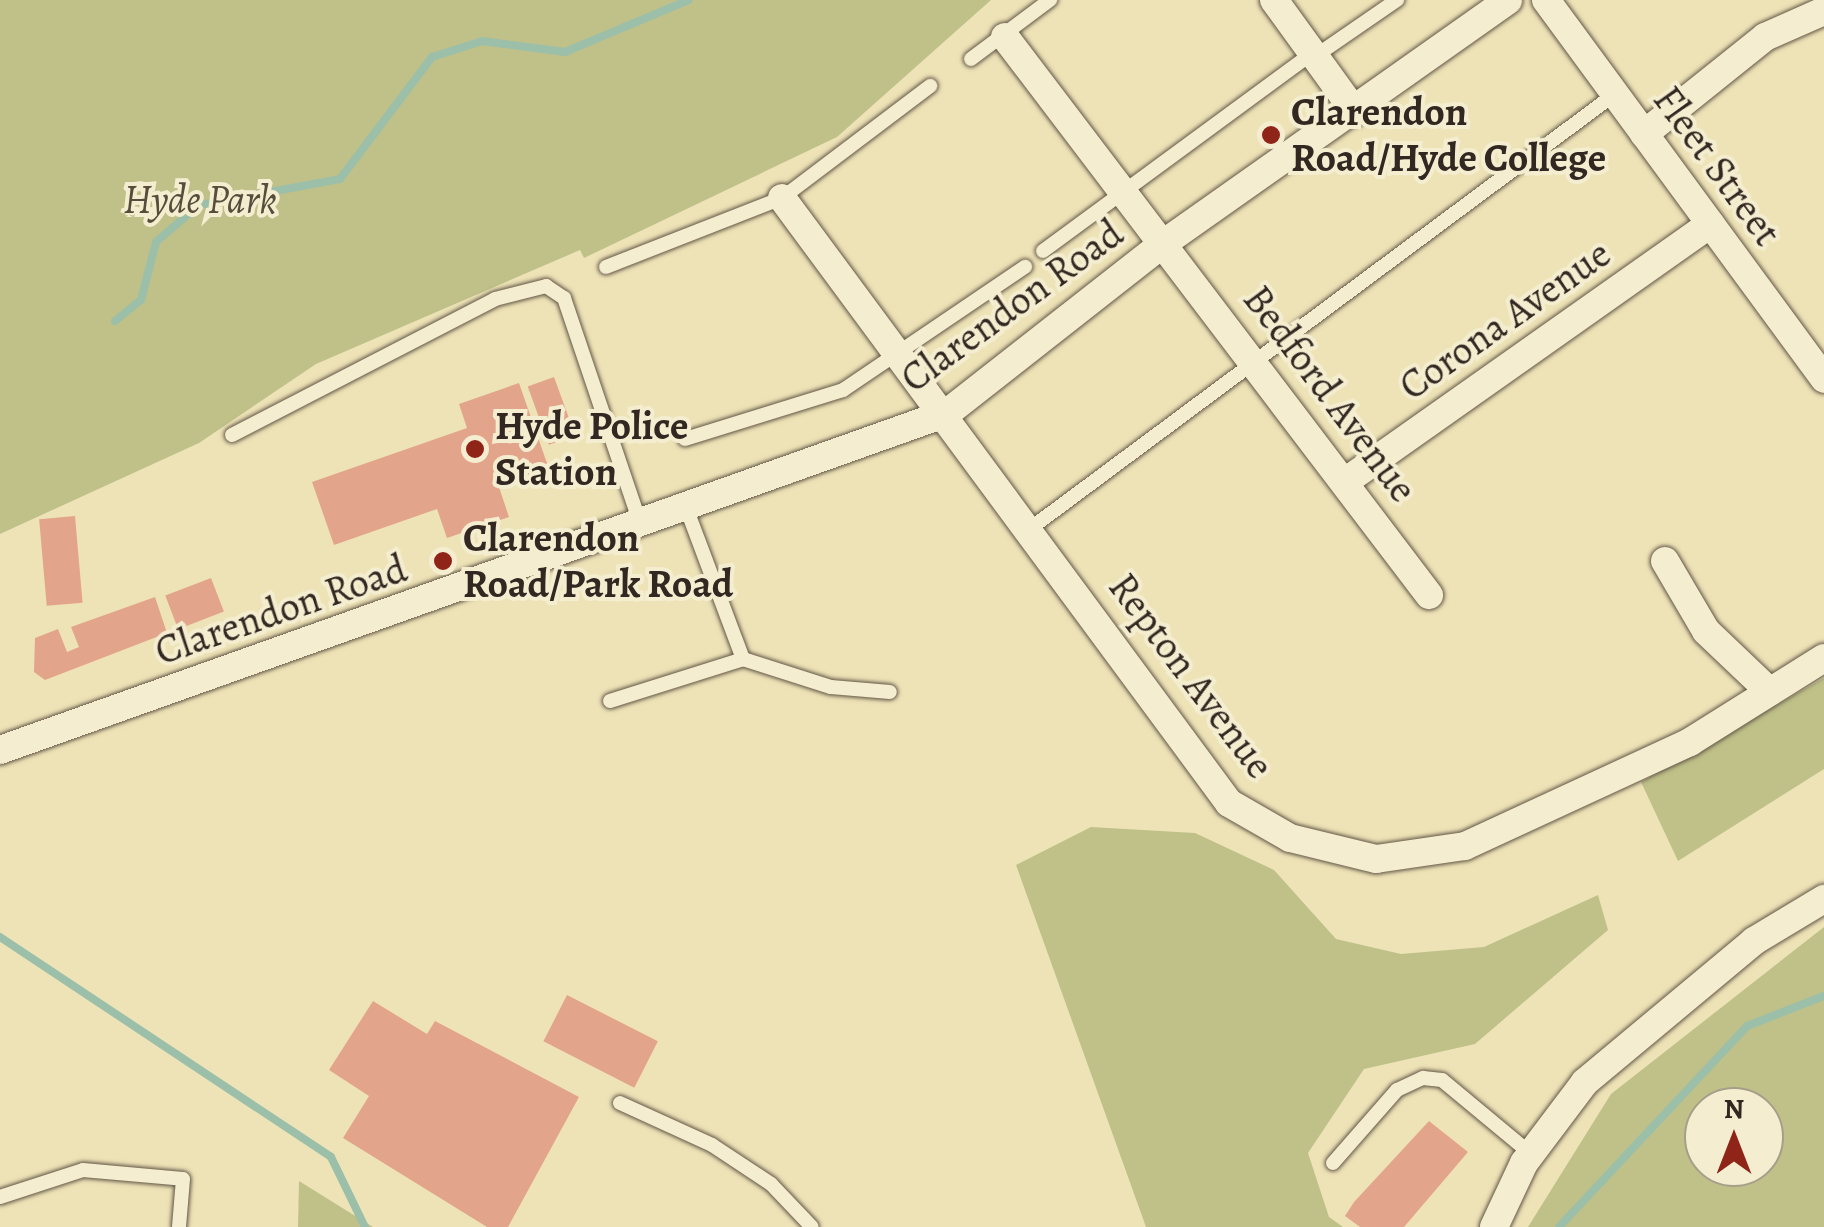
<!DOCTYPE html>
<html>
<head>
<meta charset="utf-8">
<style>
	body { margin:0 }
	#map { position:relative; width:1824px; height:1227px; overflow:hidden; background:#eee3b7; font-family:Alegreya,serif }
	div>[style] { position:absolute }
	.green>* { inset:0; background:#bfc189 }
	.stream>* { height:8px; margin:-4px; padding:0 4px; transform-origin:4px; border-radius:4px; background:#9bbfa9 }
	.building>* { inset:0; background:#e3a48c; transform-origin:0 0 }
	.roads { filter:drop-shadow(0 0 2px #625646) drop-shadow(0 0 2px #625646) }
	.lane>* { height:14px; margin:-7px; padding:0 7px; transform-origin:7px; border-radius:7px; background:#f4edd0 }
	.street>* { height:28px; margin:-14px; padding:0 14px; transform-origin:14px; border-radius:14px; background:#f4edd0 }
	.dots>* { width:28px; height:28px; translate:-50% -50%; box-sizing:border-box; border:5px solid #f4edd0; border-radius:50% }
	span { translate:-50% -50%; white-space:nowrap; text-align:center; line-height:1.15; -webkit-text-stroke:8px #f4edd0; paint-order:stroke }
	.poi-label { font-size:40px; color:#332721; font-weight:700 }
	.left { translate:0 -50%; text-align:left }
	.street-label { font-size:40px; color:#332721 }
	.park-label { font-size:40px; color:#564e3b; font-style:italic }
	.north { position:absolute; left:1684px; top:1087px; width:100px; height:100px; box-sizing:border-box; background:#f4edd0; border:2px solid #a79e8a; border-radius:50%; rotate:0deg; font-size:28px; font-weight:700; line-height:40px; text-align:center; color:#332721 }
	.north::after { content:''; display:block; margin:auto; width:35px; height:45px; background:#8f2418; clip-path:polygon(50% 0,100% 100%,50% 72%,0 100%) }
</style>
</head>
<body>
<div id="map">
	<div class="green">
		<i style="clip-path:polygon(0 0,991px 0,837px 137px,584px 258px,580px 250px,316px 364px,199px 443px,0 534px)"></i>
		<i style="clip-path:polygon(1824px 678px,1824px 769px,1678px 861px,1641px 782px)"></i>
		<i style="clip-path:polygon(1091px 827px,1195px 833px,1274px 870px,1336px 939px,1401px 954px,1484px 947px,1598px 895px,1608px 930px,1475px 1044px,1364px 1069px,1308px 1153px,1329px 1217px,1343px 1227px,1146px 1227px,1016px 865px)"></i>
		<i style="clip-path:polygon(evenodd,1824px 927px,1824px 1227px,1528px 1227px,1611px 1094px,1824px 927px,1704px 1107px,1764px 1107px,1764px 1167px,1704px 1167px,1704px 1107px)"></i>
		<i style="clip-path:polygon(299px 1181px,373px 1227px,298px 1227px)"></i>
	</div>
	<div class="stream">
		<i style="left:115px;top:321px;width:33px;rotate:-39deg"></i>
		<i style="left:141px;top:300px;width:60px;rotate:-75.5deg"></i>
		<i style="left:156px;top:242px;width:57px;rotate:-40.7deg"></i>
		<i style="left:199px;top:205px;width:143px;rotate:-10.4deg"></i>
		<i style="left:340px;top:179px;width:153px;rotate:-53deg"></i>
		<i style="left:432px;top:57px;width:52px;rotate:-17.7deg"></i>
		<i style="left:482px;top:41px;width:84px;rotate:7.5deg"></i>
		<i style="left:565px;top:52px;width:134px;rotate:-22.8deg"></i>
		<i style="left:0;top:937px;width:397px;rotate:33.6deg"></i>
		<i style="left:331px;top:1157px;width:78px;rotate:64.1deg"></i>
		<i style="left:1559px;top:1227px;width:275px;rotate:-46.9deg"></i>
		<i style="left:1747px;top:1026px;width:83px;rotate:-21.3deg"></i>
	</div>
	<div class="building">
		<i style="left:554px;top:377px;width:62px;height:28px;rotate:70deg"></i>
		<i style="clip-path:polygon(519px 383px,549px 469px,499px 487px,509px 517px,447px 538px,437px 509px,334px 545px,312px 482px,467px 428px,459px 404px)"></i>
		<i style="left:75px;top:516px;width:87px;height:36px;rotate:85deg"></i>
		<i style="left:211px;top:578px;width:36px;height:49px;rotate:69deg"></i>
		<i style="clip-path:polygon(155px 597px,167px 633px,45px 680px,34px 672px,35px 638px,58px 629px,67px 652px,79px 647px,71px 627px)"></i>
		<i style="left:567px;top:995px;width:102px;height:52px;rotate:27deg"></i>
		<i style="clip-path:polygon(373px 1001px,427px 1034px,435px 1021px,579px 1097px,508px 1227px,487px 1227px,343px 1138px,369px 1096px,329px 1070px)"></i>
		<i style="clip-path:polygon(1429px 1121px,1468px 1152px,1404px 1227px,1360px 1227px,1345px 1216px,1354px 1202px)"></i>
	</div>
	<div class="roads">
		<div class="lane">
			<i style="left:1314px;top:57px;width:101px;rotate:-34.5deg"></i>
			<i style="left:971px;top:59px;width:99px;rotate:-36.8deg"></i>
			<i style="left:1043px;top:251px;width:333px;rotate:-36.3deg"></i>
			<i style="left:606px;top:267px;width:189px;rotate:-21.4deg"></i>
			<i style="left:782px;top:198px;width:186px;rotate:-37.1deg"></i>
			<i style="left:232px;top:435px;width:296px;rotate:-27.3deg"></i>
			<i style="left:495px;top:299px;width:53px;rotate:-14.3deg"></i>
			<i style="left:546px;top:286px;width:22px;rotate:34deg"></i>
			<i style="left:564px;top:298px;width:241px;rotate:71.3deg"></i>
			<i style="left:685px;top:439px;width:165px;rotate:-17.2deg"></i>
			<i style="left:843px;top:390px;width:220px;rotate:-34.1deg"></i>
			<i style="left:1031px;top:528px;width:728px;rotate:-36.62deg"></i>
			<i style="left:743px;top:659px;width:92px;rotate:17.7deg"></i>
			<i style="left:831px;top:687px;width:59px;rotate:4.8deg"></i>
			<i style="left:610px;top:701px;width:139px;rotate:-17.5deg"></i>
			<i style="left:743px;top:659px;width:159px;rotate:-110.6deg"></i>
			<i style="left:620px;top:1103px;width:101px;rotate:24.5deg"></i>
			<i style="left:712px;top:1145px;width:71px;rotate:33.5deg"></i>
			<i style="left:771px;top:1184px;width:59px;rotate:46.4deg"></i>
			<i style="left:1333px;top:1163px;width:97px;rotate:-48.8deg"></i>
			<i style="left:1397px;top:1090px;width:29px;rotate:-25deg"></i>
			<i style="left:1423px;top:1078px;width:19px;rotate:6deg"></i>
			<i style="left:1442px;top:1080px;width:116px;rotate:39.7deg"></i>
			<i style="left:0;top:1197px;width:87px;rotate:-18deg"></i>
			<i style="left:83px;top:1170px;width:100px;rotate:5.1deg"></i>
			<i style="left:183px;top:1179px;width:48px;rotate:94.8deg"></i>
		</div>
		<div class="street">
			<i style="left:1274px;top:0;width:138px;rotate:54.1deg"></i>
			<i style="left:1546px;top:0;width:470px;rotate:53.7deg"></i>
			<i style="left:1005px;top:37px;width:701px;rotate:52.77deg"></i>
			<i style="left:1644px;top:134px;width:155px;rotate:-38.7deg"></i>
			<i style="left:1765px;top:37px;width:64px;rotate:-23.8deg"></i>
			<i style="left:782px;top:198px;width:752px;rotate:53.54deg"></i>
			<i style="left:1229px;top:803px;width:70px;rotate:29.8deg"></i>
			<i style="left:1290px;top:838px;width:89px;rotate:13.7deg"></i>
			<i style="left:1376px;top:859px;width:90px;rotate:-8.3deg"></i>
			<i style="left:1465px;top:846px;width:248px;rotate:-24.8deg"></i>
			<i style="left:1690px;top:742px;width:158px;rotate:-32.1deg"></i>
			<i style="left:1346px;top:481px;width:446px;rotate:-35.2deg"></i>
			<i style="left:1665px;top:561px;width:81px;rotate:59.6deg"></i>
			<i style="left:1706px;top:631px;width:88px;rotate:43.6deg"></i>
			<i style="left:0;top:750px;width:1005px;rotate:-19.59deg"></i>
			<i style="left:947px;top:413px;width:276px;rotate:-38.1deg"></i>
			<i style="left:1164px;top:243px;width:421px;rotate:-35.2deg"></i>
			<i style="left:1494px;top:1227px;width:71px;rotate:-64.9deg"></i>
			<i style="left:1524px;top:1163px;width:101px;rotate:-53deg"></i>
			<i style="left:1585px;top:1082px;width:220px;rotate:-39.8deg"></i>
			<i style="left:1754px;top:941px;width:82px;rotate:-31deg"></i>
		</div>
	</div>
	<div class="dots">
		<i style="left:1271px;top:135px;background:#8f2418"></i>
		<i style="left:475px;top:449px;background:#8f2418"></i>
		<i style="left:443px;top:561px;background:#8f2418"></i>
	</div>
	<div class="poi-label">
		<span class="left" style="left:1291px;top:135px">Clarendon<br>Road/Hyde College</span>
		<span class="left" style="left:495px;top:449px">Hyde Police<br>Station</span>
		<span class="left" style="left:463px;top:561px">Clarendon<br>Road/Park Road</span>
	</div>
	<div class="street-label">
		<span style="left:1717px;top:166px;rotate:54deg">Fleet Street</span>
		<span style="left:1012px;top:306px;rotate:-36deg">Clarendon Road</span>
		<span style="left:1505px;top:320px;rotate:-35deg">Corona Avenue</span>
		<span style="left:1330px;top:394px;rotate:53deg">Bedford Avenue</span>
		<span style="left:281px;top:610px;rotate:-19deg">Clarendon Road</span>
		<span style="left:1191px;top:676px;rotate:53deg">Repton Avenue</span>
	</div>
	<div class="park-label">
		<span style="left:200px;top:200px">Hyde Park</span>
	</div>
	<div class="north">N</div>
</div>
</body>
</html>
